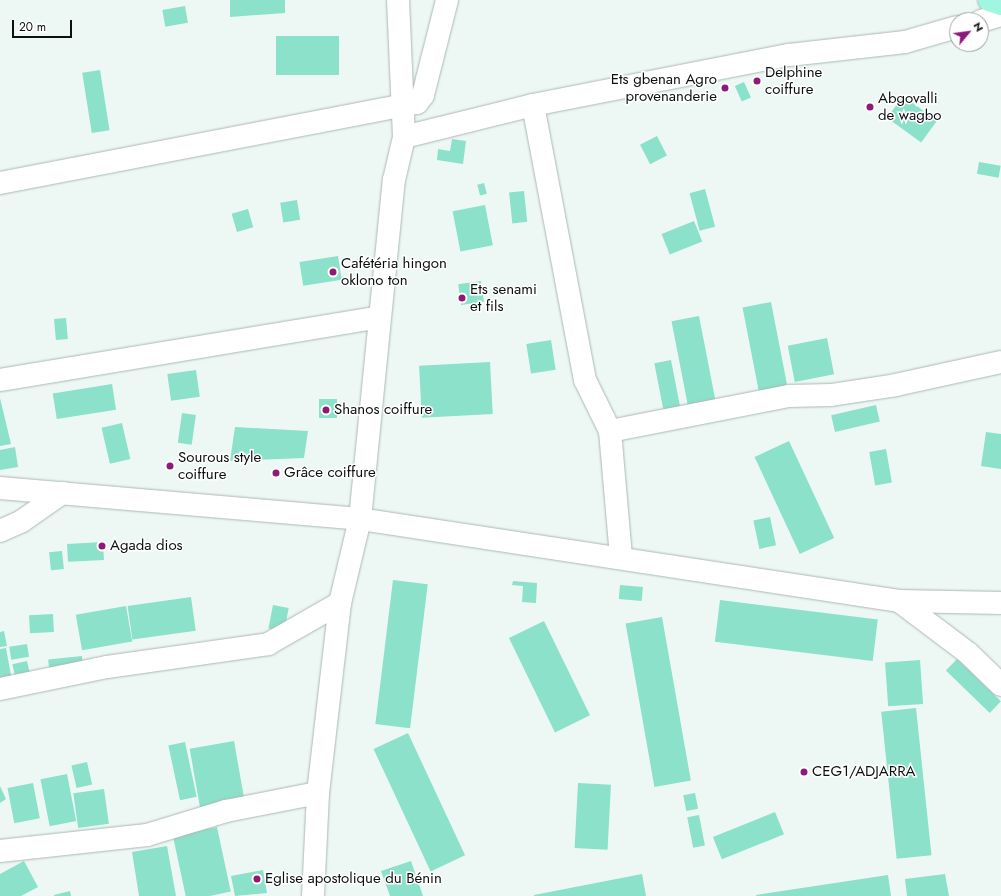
<!DOCTYPE html>
<html>
<head>
<meta charset="utf-8">
<style>
	body { margin:0 }
	#map { position:relative; width:1001px; height:896px; overflow:hidden; background:#edf8f4; font-family:Jost,sans-serif }
	div>[style] { position:absolute }
	.building>* { inset:0; background:#8be1c9; transform-origin:0 0 }
	.roads { filter:drop-shadow(0 0 1px #adb7b4) drop-shadow(0 0 1px #adb7b4) }
	.minor>* { height:22px; margin:-11px; padding:0 11px; transform-origin:11px; border-radius:11px; background:#fff }
	.major>* { height:22px; margin:-11px; padding:0 11px; transform-origin:11px; border-radius:11px; background:#a1f6e1 }
	.dots>* { width:11px; height:11px; translate:-50% -50%; box-sizing:border-box; border:2px solid #fff; border-radius:50% }
	span { translate:-50% -50%; white-space:nowrap; text-align:center; line-height:1.15; -webkit-text-stroke:3px #fff; paint-order:stroke }
	.poi-label { font-size:15px; color:#0c100f }
	.left { translate:0 -50%; text-align:left }
	.right { translate:-100% -50%; text-align:right }
	.north { position:absolute; left:949px; top:12px; width:40px; height:40px; box-sizing:border-box; background:#fff; border:1px solid #9e9f9f; border-radius:50%; rotate:61deg; font-size:11px; font-weight:700; line-height:16px; text-align:center; color:#0c100f }
	.north::after { content:''; display:block; margin:auto; width:14px; height:18px; background:#8f1979; clip-path:polygon(50% 0,100% 100%,50% 72%,0 100%) }
	.scale { position:absolute; left:12px; top:20px; width:60px; height:18px; box-sizing:border-box; border:2px solid #0c100f; border-top:0; padding-left:5px; font-size:12px; line-height:14px; white-space:nowrap; color:#0c100f; -webkit-text-stroke:3px #fff; paint-order:stroke }
</style>
</head>
<body>
<div id="map">
	<div class="building">
		<i style="clip-path:polygon(230px 0,285px 0,285px 13px,230px 17px)"></i>
		<i style="left:185px;top:6px;width:17px;height:23px;rotate:80deg"></i>
		<i style="left:276px;top:36px;width:63px;height:39px"></i>
		<i style="left:100px;top:70px;width:61px;height:18px;rotate:81deg"></i>
		<i style="left:744px;top:82px;width:17px;height:10px;rotate:66deg"></i>
		<i style="left:903px;top:96px;width:42px;height:27px;rotate:36deg"></i>
		<i style="left:657px;top:136px;width:22px;height:19px;rotate:63deg"></i>
		<i style="clip-path:polygon(452px 139px,466px 141px,463px 164px,437px 160px,438px 149px,450px 151px)"></i>
		<i style="left:979px;top:162px;width:22px;height:12px;rotate:10deg"></i>
		<i style="left:484px;top:183px;width:11px;height:7px;rotate:75deg"></i>
		<i style="left:705px;top:189px;width:39px;height:16px;rotate:75deg"></i>
		<i style="left:524px;top:191px;width:31px;height:15px;rotate:84deg"></i>
		<i style="left:297px;top:200px;width:20px;height:17px;rotate:81deg"></i>
		<i style="left:485px;top:205px;width:41px;height:33px;rotate:79deg"></i>
		<i style="left:248px;top:209px;width:19px;height:17px;rotate:74deg"></i>
		<i style="left:694px;top:221px;width:22px;height:35px;rotate:68deg"></i>
		<i style="left:338px;top:256px;width:24px;height:39px;rotate:81deg"></i>
		<i style="left:481px;top:281px;width:21px;height:23px;rotate:82deg"></i>
		<i style="left:771px;top:302px;width:88px;height:29px;rotate:79deg"></i>
		<i style="left:699px;top:316px;width:89px;height:28px;rotate:79deg"></i>
		<i style="left:66px;top:318px;width:21px;height:12px;rotate:85deg"></i>
		<i style="left:827px;top:338px;width:37px;height:40px;rotate:79deg"></i>
		<i style="left:551px;top:340px;width:30px;height:25px;rotate:81deg"></i>
		<i style="left:671px;top:360px;width:48px;height:17px;rotate:79deg"></i>
		<i style="left:490px;top:362px;width:52px;height:71px;rotate:87deg"></i>
		<i style="left:196px;top:370px;width:27px;height:29px;rotate:82deg"></i>
		<i style="left:112px;top:384px;width:26px;height:60px;rotate:81deg"></i>
		<i style="clip-path:polygon(0 398px,11px 444px,0 446px)"></i>
		<i style="left:319px;top:399px;width:18px;height:19px"></i>
		<i style="left:876px;top:405px;width:17px;height:46px;rotate:77deg"></i>
		<i style="left:182px;top:413px;width:14px;height:30px;rotate:8deg"></i>
		<i style="left:122px;top:423px;width:37px;height:21px;rotate:77deg"></i>
		<i style="clip-path:polygon(235px 427px,308px 431px,304px 458px,230px 461px)"></i>
		<i style="clip-path:polygon(986px 432px,1001px 434px,1001px 469px,981px 466px)"></i>
		<i style="left:789px;top:441px;width:107px;height:38px;rotate:65deg"></i>
		<i style="clip-path:polygon(15px 447px,18px 467px,0 470px,0 450px)"></i>
		<i style="left:886px;top:449px;width:34px;height:17px;rotate:80deg"></i>
		<i style="left:770px;top:517px;width:29px;height:17px;rotate:78deg"></i>
		<i style="left:103px;top:542px;width:18px;height:36px;rotate:87deg"></i>
		<i style="left:62px;top:551px;width:18px;height:13px;rotate:84deg"></i>
		<i style="left:393px;top:580px;width:35px;height:145px;rotate:7deg"></i>
		<i style="clip-path:polygon(513px 581px,537px 583px,536px 603px,522px 602px,523px 586px,512px 585px)"></i>
		<i style="left:620px;top:585px;width:23px;height:14px;rotate:5deg"></i>
		<i style="left:191px;top:597px;width:34px;height:64px;rotate:82deg"></i>
		<i style="left:720px;top:600px;width:159px;height:42px;rotate:7deg"></i>
		<i style="left:273px;top:605px;width:16px;height:24px;rotate:11deg"></i>
		<i style="left:126px;top:606px;width:36px;height:51px;rotate:80deg"></i>
		<i style="left:53px;top:614px;width:18px;height:24px;rotate:87deg"></i>
		<i style="left:662px;top:617px;width:166px;height:37px;rotate:80deg"></i>
		<i style="left:544px;top:621px;width:105px;height:39px;rotate:64deg"></i>
		<i style="clip-path:polygon(4px 631px,7px 646px,0 647px,0 632px)"></i>
		<i style="left:27px;top:644px;width:13px;height:18px;rotate:81deg"></i>
		<i style="clip-path:polygon(6px 648px,12px 681px,0 683px,0 649px)"></i>
		<i style="left:82px;top:656px;width:10px;height:34px;rotate:84deg"></i>
		<i style="left:957px;top:659px;width:61px;height:16px;rotate:44deg"></i>
		<i style="left:920px;top:660px;width:44px;height:35px;rotate:86deg"></i>
		<i style="left:27px;top:661px;width:13px;height:15px;rotate:77deg"></i>
		<i style="left:916px;top:708px;width:148px;height:35px;rotate:84deg"></i>
		<i style="left:408px;top:733px;width:135px;height:38px;rotate:65deg"></i>
		<i style="left:234px;top:741px;width:65px;height:45px;rotate:80deg"></i>
		<i style="left:185px;top:742px;width:56px;height:17px;rotate:78deg"></i>
		<i style="left:87px;top:762px;width:23px;height:16px;rotate:77deg"></i>
		<i style="left:67px;top:774px;width:48px;height:27px;rotate:79deg"></i>
		<i style="left:33px;top:783px;width:36px;height:26px;rotate:79deg"></i>
		<i style="left:578px;top:783px;width:33px;height:65px;rotate:3deg"></i>
		<i style="clip-path:polygon(0 786px,6px 799px,0 803px)"></i>
		<i style="left:104px;top:789px;width:35px;height:31px;rotate:82deg"></i>
		<i style="left:695px;top:793px;width:16px;height:12px;rotate:79deg"></i>
		<i style="left:775px;top:812px;width:24px;height:67px;rotate:68deg"></i>
		<i style="left:699px;top:815px;width:31px;height:12px;rotate:79deg"></i>
		<i style="left:217px;top:827px;width:66px;height:45px;rotate:78deg"></i>
		<i style="clip-path:polygon(167px 846px,176px 896px,139px 896px,132px 852px)"></i>
		<i style="clip-path:polygon(24px 861px,38px 887px,21px 896px,0 896px,0 874px)"></i>
		<i style="clip-path:polygon(411px 861px,423px 896px,390px 896px,381px 871px)"></i>
		<i style="clip-path:polygon(263px 870px,267px 893px,235px 896px,231px 876px)"></i>
		<i style="clip-path:polygon(642px 874px,646px 896px,534px 896px,534px 895px)"></i>
		<i style="clip-path:polygon(945px 874px,949px 896px,907px 896px,905px 879px)"></i>
		<i style="clip-path:polygon(888px 875px,891px 896px,756px 896px,756px 895px)"></i>
		<i style="clip-path:polygon(70px 891px,71px 896px,54px 896px,54px 895px)"></i>
	</div>
	<div class="roads">
		<div class="minor">
			<i style="left:981px;top:21px;width:21px;rotate:-17deg"></i>
			<i style="left:533px;top:105px;width:280px;rotate:79.3deg"></i>
			<i style="left:585px;top:380px;width:57px;rotate:63.9deg"></i>
			<i style="left:610px;top:431px;width:127px;rotate:85deg"></i>
			<i style="left:404px;top:137px;width:133px;rotate:-13.9deg"></i>
			<i style="left:533px;top:105px;width:261px;rotate:-11.1deg"></i>
			<i style="left:789px;top:55px;width:117px;rotate:-6.4deg"></i>
			<i style="left:905px;top:42px;width:54px;rotate:-16.1deg"></i>
			<i style="left:0;top:183px;width:425px;rotate:-10.9deg"></i>
			<i style="left:417px;top:103px;width:10px;rotate:-53deg"></i>
			<i style="left:423px;top:95px;width:98px;rotate:-75.8deg"></i>
			<i style="left:0;top:380px;width:384px;rotate:-9.4deg"></i>
			<i style="left:610px;top:431px;width:182px;rotate:-11.1deg"></i>
			<i style="left:789px;top:396px;width:42px;rotate:-1.4deg"></i>
			<i style="left:831px;top:395px;width:66px;rotate:-8.7deg"></i>
			<i style="left:896px;top:385px;width:107px;rotate:-12.4deg"></i>
			<i style="left:0;top:488px;width:361px;rotate:4.9deg"></i>
			<i style="left:360px;top:519px;width:545px;rotate:8.65deg"></i>
			<i style="left:899px;top:601px;width:102px;rotate:1.1deg"></i>
			<i style="left:0;top:531px;width:24px;rotate:-24deg"></i>
			<i style="left:22px;top:521px;width:49px;rotate:-35deg"></i>
			<i style="left:899px;top:601px;width:86px;rotate:37deg"></i>
			<i style="left:968px;top:653px;width:46px;rotate:44.1deg"></i>
			<i style="left:0;top:689px;width:109px;rotate:-11.6deg"></i>
			<i style="left:107px;top:667px;width:163px;rotate:-8.1deg"></i>
			<i style="left:268px;top:644px;width:83px;rotate:-29.7deg"></i>
			<i style="left:0;top:851px;width:148px;rotate:-6.2deg"></i>
			<i style="left:147px;top:835px;width:83px;rotate:-16.9deg"></i>
			<i style="left:226px;top:811px;width:94px;rotate:-11.1deg"></i>
			<i style="left:313px;top:896px;width:103px;rotate:-87.2deg"></i>
			<i style="left:318px;top:793px;width:191px;rotate:-83.4deg"></i>
			<i style="left:340px;top:603px;width:86px;rotate:-76.6deg"></i>
			<i style="left:360px;top:519px;width:341px;rotate:-84.3deg"></i>
			<i style="left:394px;top:180px;width:44px;rotate:-76.9deg"></i>
			<i style="left:404px;top:137px;width:137px;rotate:-92.5deg"></i>
		</div>
		<div class="major">
			<i style="left:989px;top:0;width:13px;rotate:18deg"></i>
		</div>
	</div>
	<div class="dots">
		<i style="left:757px;top:81px;background:#8f1979"></i>
		<i style="left:725px;top:88px;background:#8f1979"></i>
		<i style="left:870px;top:107px;background:#8f1979"></i>
		<i style="left:333px;top:272px;background:#8f1979"></i>
		<i style="left:462px;top:298px;background:#8f1979"></i>
		<i style="left:326px;top:410px;background:#8f1979"></i>
		<i style="left:170px;top:466px;background:#8f1979"></i>
		<i style="left:276px;top:473px;background:#8f1979"></i>
		<i style="left:102px;top:546px;background:#8f1979"></i>
		<i style="left:804px;top:772px;background:#8f1979"></i>
		<i style="left:257px;top:879px;background:#8f1979"></i>
	</div>
	<div class="poi-label">
		<span class="left" style="left:765px;top:81px">Delphine<br>coiffure</span>
		<span class="right" style="left:717px;top:88px">Ets gbenan Agro<br>provenanderie</span>
		<span class="left" style="left:878px;top:107px">Abgovalli<br>de wagbo</span>
		<span class="left" style="left:341px;top:272px">Cafétéria hingon<br>oklono ton</span>
		<span class="left" style="left:470px;top:298px">Ets senami<br>et fils</span>
		<span class="left" style="left:334px;top:410px">Shanos coiffure</span>
		<span class="left" style="left:178px;top:466px">Sourous style<br>coiffure</span>
		<span class="left" style="left:284px;top:473px">Grâce coiffure</span>
		<span class="left" style="left:110px;top:546px">Agada dios</span>
		<span class="left" style="left:812px;top:772px">CEG1/ADJARRA</span>
		<span class="left" style="left:265px;top:879px">Eglise apostolique du Bénin</span>
	</div>
	<div class="north">N</div>
	<div class="scale">20 m</div>
</div>
</body>
</html>
